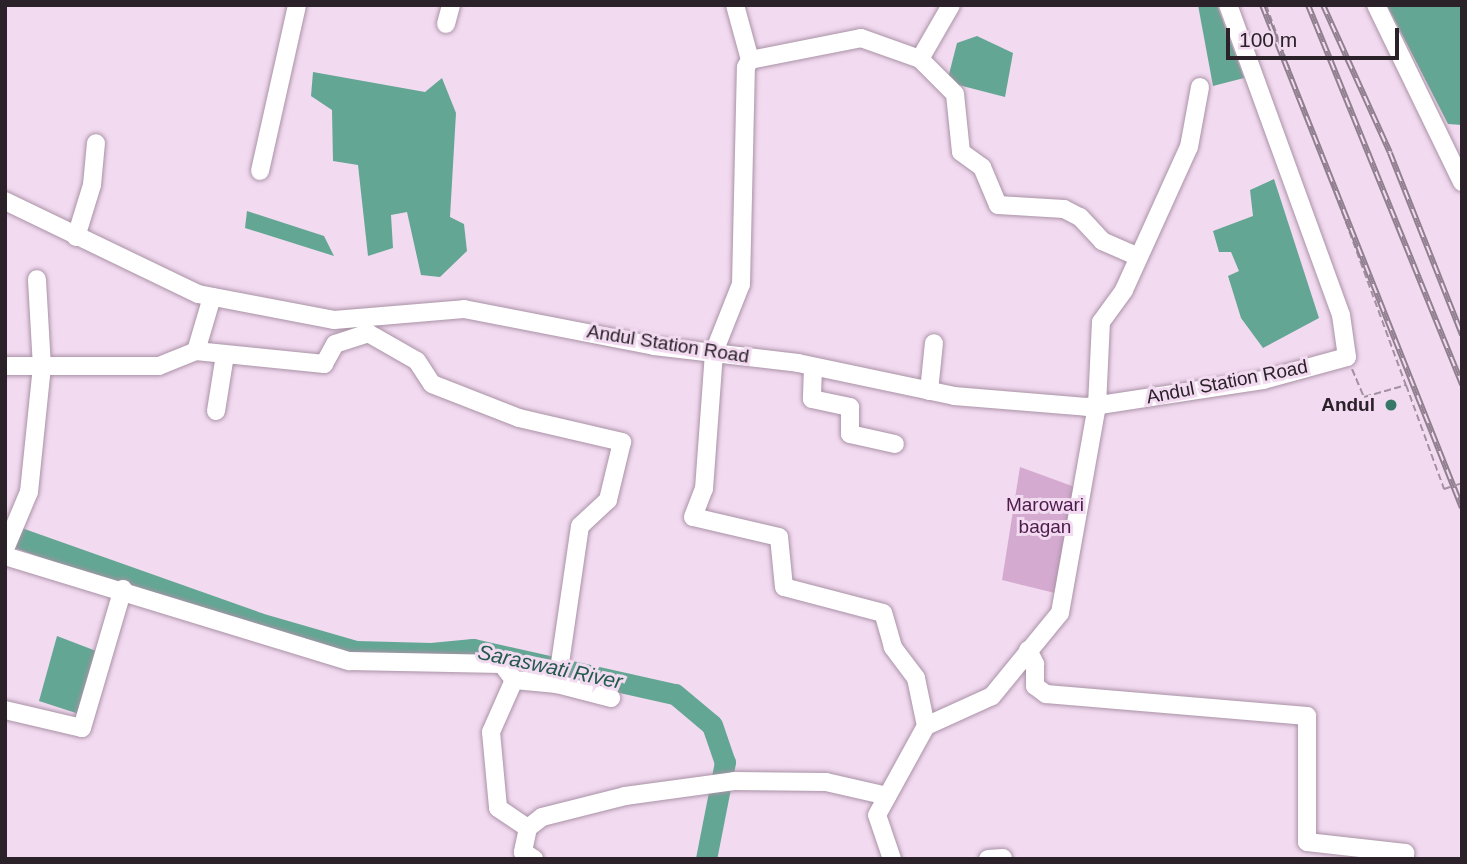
<!DOCTYPE html>
<html>
<head>
<meta charset="utf-8">
<style>
	body { margin:0 }
	#map { position:relative; width:1467px; height:864px; overflow:hidden; background:#f2daf0; font-family:Arial,sans-serif }
	div>[style] { position:absolute }
	.green>* { inset:0; background:#d4aad0 }
	.water>* { inset:0; background:#64a694 }
	.river>* { height:21px; margin:-10.5px; padding:0 10.5px; transform-origin:10.5px; border-radius:10.5px; background:#64a694 }
	.path>* { height:2px; margin-top:-1px; transform-origin:0; background:repeating-linear-gradient(90deg,#a391a1 0 7px,transparent 0 10.5px) }
	.roads { filter:drop-shadow(0 0 2px #a992a6) drop-shadow(0 0 2px #a992a6) }
	.minor>* { height:18px; margin:-9px; padding:0 9px; transform-origin:9px; border-radius:9px; background:#fff }
	.rail>* { height:6px; margin-top:-3px; transform-origin:0; background:repeating-linear-gradient(90deg,#f2daf0 0 10px,#907f8e 0 20px); box-sizing:border-box; border-block:2px solid #907f8e }
	.path-bridge>* { height:2px; margin-top:-1px; transform-origin:0; background:repeating-linear-gradient(90deg,#a391a1 0 7px,transparent 0 10.5px) }
	.dots>* { width:19px; height:19px; translate:-50% -50%; box-sizing:border-box; border:4px solid #f2daf0; border-radius:50% }
	span { translate:-50% -50%; white-space:nowrap; text-align:center; line-height:1.15; -webkit-text-stroke:6px #f2daf0; paint-order:stroke }
	.street-label { font-size:19px; color:#2a2129 }
	.poi-label { font-size:19px; color:#2a2129; font-weight:700 }
	.right { translate:-100% -50%; text-align:right }
	.park-label { font-size:19px; color:#4d1a4b }
	.water-label { font-size:21px; color:#245a4d; font-style:italic }
	.frame { position:absolute; inset:0; border:7px solid #2a2129; pointer-events:none }
	.scale { position:absolute; left:1226px; top:28px; width:173px; height:32px; box-sizing:border-box; border:4px solid #2a2129; border-top:0; padding-left:9px; font-size:21px; line-height:24px; white-space:nowrap; color:#2a2129; -webkit-text-stroke:5px #f2daf0; paint-order:stroke }
</style>
</head>
<body>
<div id="map">
	<div class="green">
		<i style="clip-path:polygon(1020px 467px,1083px 490px,1063px 595px,1002px 580px)"></i>
	</div>
	<div class="water">
		<i style="clip-path:polygon(1198px 5px,1217px 5px,1244px 78px,1213px 86px)"></i>
		<i style="clip-path:polygon(1387px 5px,1462px 5px,1462px 125px,1448px 124px)"></i>
		<i style="clip-path:polygon(977px 36px,1013px 53px,1005px 97px,947px 82px,957px 43px)"></i>
		<i style="clip-path:polygon(313px 72px,425px 92px,442px 78px,456px 113px,450px 217px,464px 224px,467px 251px,440px 277px,421px 275px,407px 212px,391px 215px,393px 248px,368px 256px,358px 165px,333px 161px,332px 110px,311px 96px)"></i>
		<i style="clip-path:polygon(1274px 179px,1319px 318px,1263px 348px,1241px 318px,1228px 276px,1239px 271px,1231px 252px,1219px 252px,1213px 231px,1253px 216px,1250px 190px)"></i>
		<i style="clip-path:polygon(247px 211px,324px 236px,334px 256px,245px 228px)"></i>
		<i style="clip-path:polygon(57px 636px,104px 654px,79px 714px,39px 701px)"></i>
	</div>
	<div class="river">
		<i style="left:5px;top:533px;width:269px;rotate:19.5deg"></i>
		<i style="left:259px;top:623px;width:101px;rotate:16.1deg"></i>
		<i style="left:356px;top:651px;width:75px;rotate:1.5deg"></i>
		<i style="left:431px;top:653px;width:42px;rotate:-5.4deg"></i>
		<i style="left:473px;top:649px;width:207px;rotate:12.6deg"></i>
		<i style="left:675px;top:694px;width:48px;rotate:40deg"></i>
		<i style="left:712px;top:725px;width:39px;rotate:71deg"></i>
		<i style="left:725px;top:762px;width:99px;rotate:101.1deg"></i>
	</div>
	<div class="path">
		<i style="left:1266px;top:5px;width:405px;rotate:69.8deg"></i>
		<i style="left:1352px;top:369px;width:30px;rotate:67deg"></i>
		<i style="left:1364px;top:397px;width:44px;rotate:-15.9deg"></i>
		<i style="left:1406px;top:385px;width:111px;rotate:69.9deg"></i>
	</div>
	<div class="roads">
		<div class="minor">
			<i style="left:735px;top:5px;width:57px;rotate:74.7deg"></i>
			<i style="left:1376px;top:5px;width:197px;rotate:64.1deg"></i>
			<i style="left:446px;top:24px;width:20px;rotate:-75deg"></i>
			<i style="left:920px;top:59px;width:62px;rotate:-60.1deg"></i>
			<i style="left:260px;top:171px;width:170px;rotate:-77.4deg"></i>
			<i style="left:5px;top:201px;width:214px;rotate:25.7deg"></i>
			<i style="left:198px;top:294px;width:138px;rotate:10.8deg"></i>
			<i style="left:334px;top:320px;width:130px;rotate:-4.8deg"></i>
			<i style="left:464px;top:309px;width:194px;rotate:11deg"></i>
			<i style="left:654px;top:346px;width:145px;rotate:6.7deg"></i>
			<i style="left:798px;top:363px;width:159px;rotate:11.9deg"></i>
			<i style="left:954px;top:396px;width:133px;rotate:4.7deg"></i>
			<i style="left:1087px;top:407px;width:178px;rotate:-8.7deg"></i>
			<i style="left:1263px;top:380px;width:87px;rotate:-15.3deg"></i>
			<i style="left:1347px;top:357px;width:42px;rotate:-98.1deg"></i>
			<i style="left:1341px;top:315px;width:330px;rotate:-110deg"></i>
			<i style="left:76px;top:237px;width:54px;rotate:-72.9deg"></i>
			<i style="left:92px;top:185px;width:42px;rotate:-84.6deg"></i>
			<i style="left:212px;top:297px;width:56px;rotate:106.5deg"></i>
			<i style="left:196px;top:351px;width:129px;rotate:5.8deg"></i>
			<i style="left:324px;top:364px;width:23px;rotate:-61deg"></i>
			<i style="left:335px;top:344px;width:35px;rotate:-18deg"></i>
			<i style="left:368px;top:333px;width:56px;rotate:29.7deg"></i>
			<i style="left:417px;top:361px;width:27px;rotate:57deg"></i>
			<i style="left:432px;top:384px;width:93px;rotate:21.3deg"></i>
			<i style="left:519px;top:418px;width:106px;rotate:13.1deg"></i>
			<i style="left:622px;top:442px;width:60px;rotate:103.6deg"></i>
			<i style="left:608px;top:500px;width:38px;rotate:137deg"></i>
			<i style="left:580px;top:526px;width:160px;rotate:98.3deg"></i>
			<i style="left:557px;top:684px;width:43px;rotate:-174.7deg"></i>
			<i style="left:514px;top:680px;width:57px;rotate:113.9deg"></i>
			<i style="left:491px;top:732px;width:76px;rotate:84.7deg"></i>
			<i style="left:498px;top:808px;width:36px;rotate:34deg"></i>
			<i style="left:528px;top:828px;width:25px;rotate:102deg"></i>
			<i style="left:523px;top:852px;width:13px;rotate:32deg"></i>
			<i style="left:5px;top:366px;width:154px"></i>
			<i style="left:159px;top:366px;width:40px;rotate:-22deg"></i>
			<i style="left:813px;top:367px;width:32px;rotate:92deg"></i>
			<i style="left:812px;top:399px;width:39px;rotate:12deg"></i>
			<i style="left:850px;top:407px;width:27px;rotate:90deg"></i>
			<i style="left:850px;top:434px;width:46px;rotate:12.5deg"></i>
			<i style="left:929px;top:391px;width:48px;rotate:-84.1deg"></i>
			<i style="left:216px;top:411px;width:57px;rotate:-80.9deg"></i>
			<i style="left:5px;top:549px;width:62px;rotate:-67.2deg"></i>
			<i style="left:29px;top:492px;width:126px;rotate:-84.1deg"></i>
			<i style="left:42px;top:367px;width:88px;rotate:-93.3deg"></i>
			<i style="left:5px;top:556px;width:360px;rotate:17deg"></i>
			<i style="left:349px;top:661px;width:153px;rotate:1.1deg"></i>
			<i style="left:502px;top:664px;width:20px;rotate:53deg"></i>
			<i style="left:1028px;top:650px;width:16px;rotate:63deg"></i>
			<i style="left:1035px;top:664px;width:22px;rotate:90deg"></i>
			<i style="left:1035px;top:686px;width:14px;rotate:36deg"></i>
			<i style="left:1046px;top:694px;width:262px;rotate:4.8deg"></i>
			<i style="left:1307px;top:716px;width:126px;rotate:90deg"></i>
			<i style="left:1307px;top:842px;width:99px;rotate:6.4deg"></i>
			<i style="left:1405px;top:853px;width:6px;rotate:90deg"></i>
			<i style="left:557px;top:684px;width:56px;rotate:14.5deg"></i>
			<i style="left:5px;top:710px;width:79px;rotate:13.2deg"></i>
			<i style="left:82px;top:728px;width:145px;rotate:-73.6deg"></i>
			<i style="left:926px;top:726px;width:49px;rotate:-101.8deg"></i>
			<i style="left:916px;top:678px;width:39px;rotate:-127deg"></i>
			<i style="left:893px;top:647px;width:35px;rotate:-106deg"></i>
			<i style="left:883px;top:613px;width:102px;rotate:-165.3deg"></i>
			<i style="left:784px;top:587px;width:50px;rotate:-95.7deg"></i>
			<i style="left:779px;top:537px;width:88px;rotate:-166.9deg"></i>
			<i style="left:693px;top:517px;width:30px;rotate:-69deg"></i>
			<i style="left:704px;top:489px;width:137px;rotate:-85.8deg"></i>
			<i style="left:714px;top:352px;width:73px;rotate:-68.3deg"></i>
			<i style="left:741px;top:284px;width:217px;rotate:-88.7deg"></i>
			<i style="left:746px;top:67px;width:8px;rotate:-60deg"></i>
			<i style="left:750px;top:60px;width:113px;rotate:-11.2deg"></i>
			<i style="left:861px;top:38px;width:63px;rotate:19.6deg"></i>
			<i style="left:920px;top:59px;width:49px;rotate:45deg"></i>
			<i style="left:955px;top:94px;width:58px;rotate:84.1deg"></i>
			<i style="left:961px;top:152px;width:26px;rotate:36deg"></i>
			<i style="left:982px;top:167px;width:41px;rotate:67.2deg"></i>
			<i style="left:998px;top:205px;width:66px;rotate:3.5deg"></i>
			<i style="left:1064px;top:209px;width:18px;rotate:27deg"></i>
			<i style="left:1080px;top:217px;width:33px;rotate:47deg"></i>
			<i style="left:1102px;top:241px;width:40px;rotate:23.4deg"></i>
			<i style="left:528px;top:828px;width:18px;rotate:-38deg"></i>
			<i style="left:542px;top:817px;width:86px;rotate:-14.2deg"></i>
			<i style="left:625px;top:796px;width:110px;rotate:-7.8deg"></i>
			<i style="left:734px;top:781px;width:92px;rotate:0.6deg"></i>
			<i style="left:826px;top:782px;width:63px;rotate:12.9deg"></i>
			<i style="left:892px;top:859px;width:46px;rotate:-108.8deg"></i>
			<i style="left:877px;top:815px;width:102px;rotate:-61.2deg"></i>
			<i style="left:926px;top:726px;width:72px;rotate:-24.4deg"></i>
			<i style="left:992px;top:696px;width:107px;rotate:-50.7deg"></i>
			<i style="left:1060px;top:613px;width:210px;rotate:-79.9deg"></i>
			<i style="left:1097px;top:406px;width:84px;rotate:-87.3deg"></i>
			<i style="left:1101px;top:322px;width:39px;rotate:-54deg"></i>
			<i style="left:1124px;top:290px;width:157px;rotate:-65.6deg"></i>
			<i style="left:1189px;top:147px;width:61px;rotate:-79.6deg"></i>
			<i style="left:988px;top:859px;width:15px;rotate:-4deg"></i>
		</div>
	</div>
	<div class="rail">
		<i style="left:1262px;top:5px;width:541px;rotate:68.32deg"></i>
		<i style="left:1308px;top:5px;width:410px;rotate:67.9deg"></i>
		<i style="left:1323px;top:5px;width:162px;rotate:65.6deg"></i>
		<i style="left:1390px;top:153px;width:196px;rotate:68.4deg"></i>
	</div>
	<div class="path-bridge">
		<i style="left:1444px;top:489px;width:19px;rotate:-18deg"></i>
	</div>
	<div class="dots">
		<i style="left:1391px;top:405px;background:#367767"></i>
	</div>
	<div class="street-label">
		<span style="left:668px;top:344px;rotate:9deg">Andul Station Road</span>
		<span style="left:1227px;top:382px;rotate:-11deg">Andul Station Road</span>
	</div>
	<div class="poi-label">
		<span class="right" style="left:1375px;top:405px">Andul</span>
	</div>
	<div class="park-label">
		<span style="left:1045px;top:516px">Marowari<br>bagan</span>
	</div>
	<div class="water-label">
		<span style="left:550px;top:667px;rotate:12deg">Saraswati River</span>
	</div>
	<div class="frame"></div>
	<div class="scale">100 m</div>
</div>
</body>
</html>
